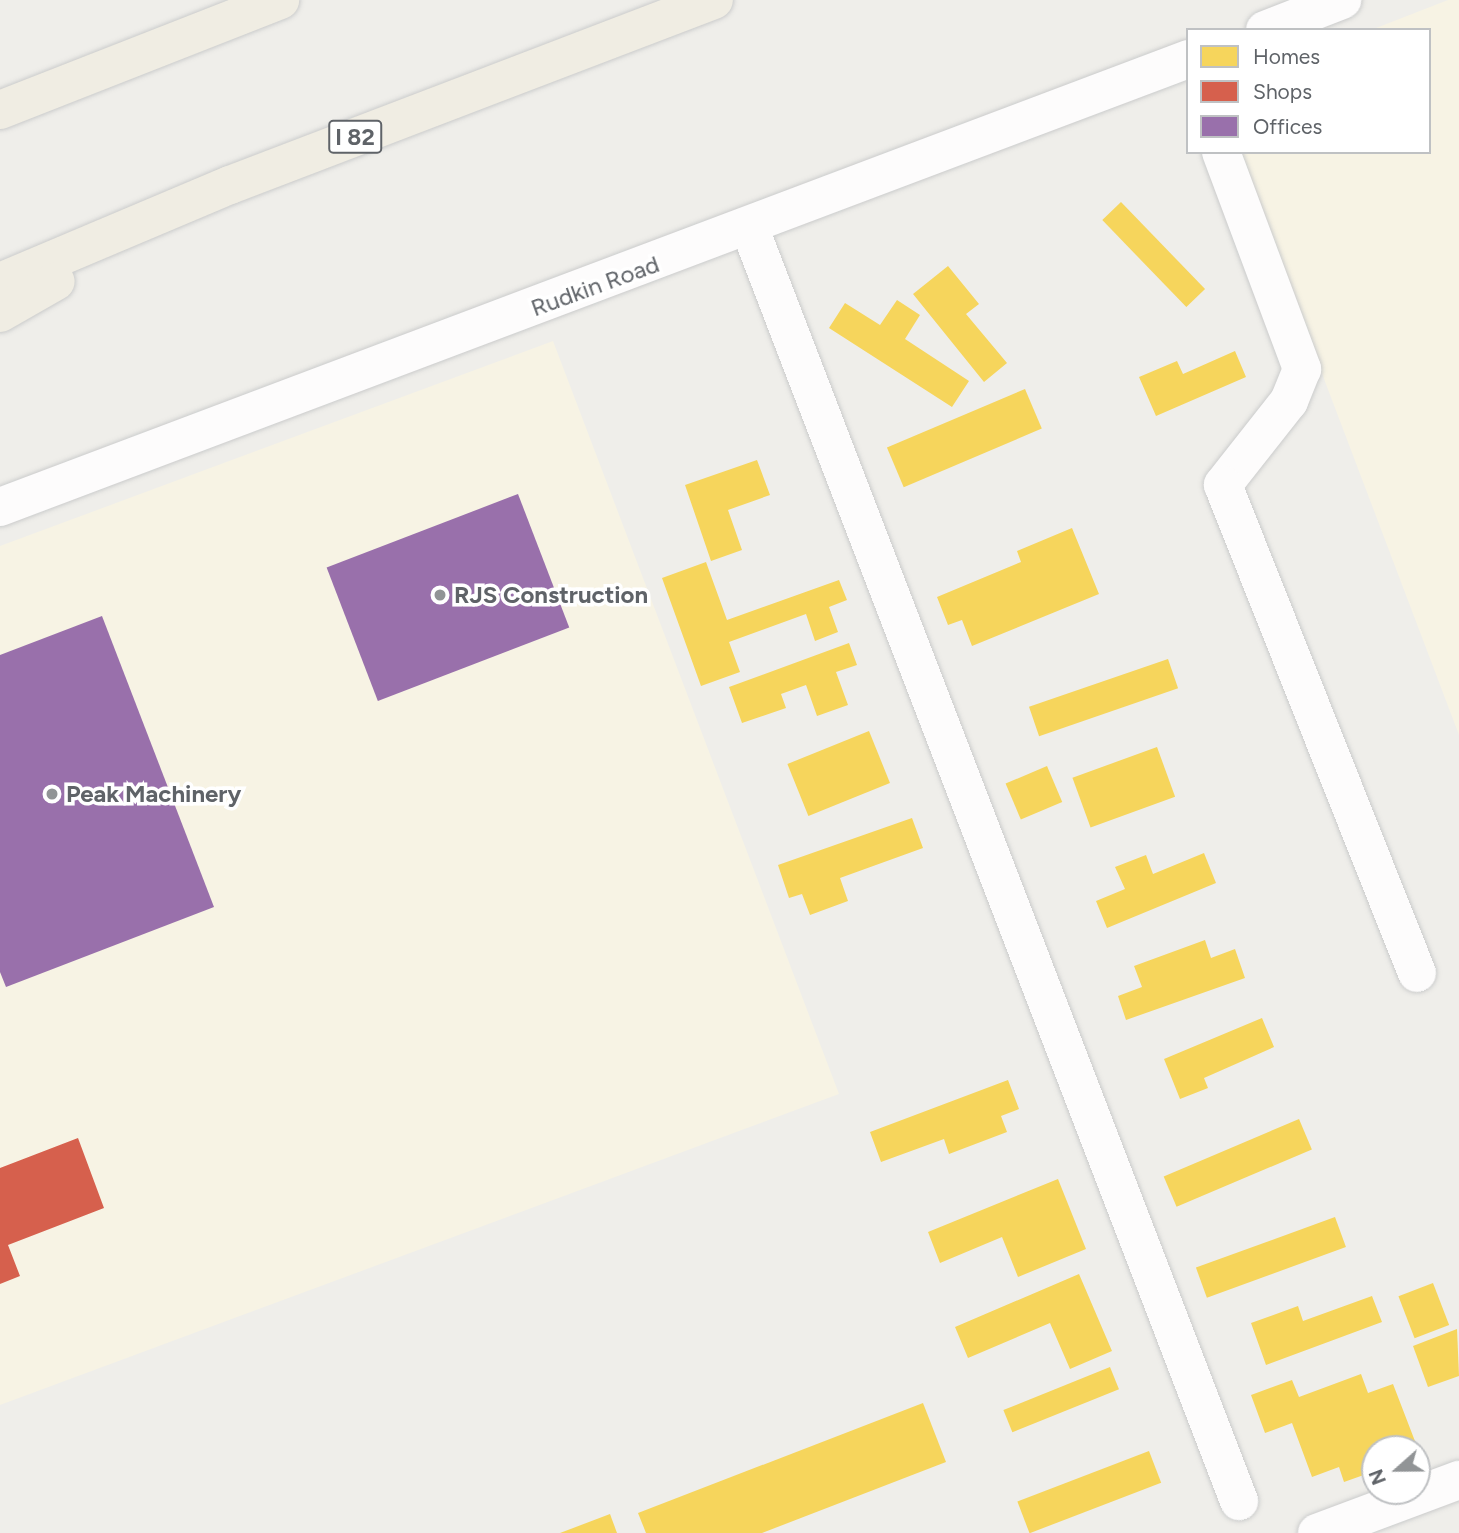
<!DOCTYPE html>
<html>
<head>
<meta charset="utf-8">
<style>
	body { margin:0 }
	#map { position:relative; width:1459px; height:1533px; overflow:hidden; background:#efeeea; font-family:Figtree,sans-serif }
	div>[style] { position:absolute }
	.commercial>* { inset:0; background:#f7f3e4 }
	.homes>* { inset:0; background:#f6d55c; transform-origin:0 0 }
	.shops>* { inset:0; background:#d6604d }
	.offices>* { inset:0; background:#9970ab; transform-origin:0 0 }
	.roads { filter:drop-shadow(0 0 2px #cbcccc) drop-shadow(0 0 2px #cbcccc) }
	.minor>* { height:38px; margin:-19px; padding:0 19px; transform-origin:19px; border-radius:19px; background:#fdfcfc }
	.highway>* { height:38px; margin:-19px; padding:0 19px; transform-origin:19px; border-radius:19px; background:#f0ede3 }
	.dots>* { width:19px; height:19px; translate:-50% -50%; box-sizing:border-box; border:4px solid #fff; border-radius:50% }
	span { translate:-50% -50%; white-space:nowrap; text-align:center; line-height:1.15; -webkit-text-stroke:7px #fff; paint-order:stroke }
	.shield-label span { padding:2px 5px; background:#fff; border:2px solid; border-radius:5px; -webkit-text-stroke-width:0 }
	.shield-label { font-size:23px; color:#5f6368; font-weight:700 }
	.street-label { font-size:24px; color:#5f6368 }
	.poi-label { font-size:24px; color:#5f6368; font-weight:700 }
	.left { translate:0 -50%; text-align:left }
	.legend { position:absolute; left:1186px; top:28px; width:245px; height:126px; box-sizing:border-box; background:#fff; border:2px solid #bfc1c3; margin:0; padding:9px 12px; list-style:none; font-size:21px; color:#5f6368 }
	.legend li { display:flex; align-items:center; gap:14px; height:35px }
	.legend b { width:35px; border:2px solid #bfc1c3 }
	.north { position:absolute; left:1361px; top:1435px; width:70px; height:70px; box-sizing:border-box; background:#fff; border:2px solid #bfc1c3; border-radius:50%; rotate:249deg; font-size:19px; font-weight:700; line-height:28px; text-align:center; color:#5f6368 }
	.north::after { content:''; display:block; margin:auto; width:24px; height:32px; background:#919496; clip-path:polygon(50% 0,100% 100%,50% 72%,0 100%) }
</style>
</head>
<body>
<div id="map">
	<div class="commercial">
		<i style="clip-path:polygon(1448px 0,1459px 0,1459px 735px,1238px 152px,1429px 152px,1429px 30px,1371px 30px)"></i>
		<i style="clip-path:polygon(553px 341px,839px 1094px,0 1405px,0 546px)"></i>
	</div>
	<div class="homes">
		<i style="left:1121px;top:202px;width:121px;height:26px;rotate:46deg"></i>
		<i style="clip-path:polygon(948px 266px,979px 304px,966px 314px,1007px 363px,984px 382px,913px 294px)"></i>
		<i style="clip-path:polygon(897px 300px,920px 315px,905px 339px,969px 381px,952px 407px,829px 328px,845px 303px,880px 325px)"></i>
		<i style="clip-path:polygon(1235px 351px,1246px 377px,1156px 416px,1139px 377px,1177px 361px,1183px 374px)"></i>
		<i style="left:1025px;top:389px;width:43px;height:150px;rotate:67deg"></i>
		<i style="clip-path:polygon(757px 460px,770px 495px,728px 510px,742px 550px,711px 561px,685px 485px)"></i>
		<i style="clip-path:polygon(1072px 528px,1099px 594px,972px 646px,962px 620px,948px 625px,937px 597px,1021px 562px,1017px 551px)"></i>
		<i style="clip-path:polygon(706px 562px,727px 620px,839px 580px,847px 600px,829px 607px,838px 632px,815px 641px,806px 614px,729px 642px,740px 672px,701px 686px,662px 578px)"></i>
		<i style="clip-path:polygon(849px 643px,857px 665px,836px 672px,848px 705px,817px 716px,806px 685px,781px 694px,786px 708px,742px 723px,729px 687px)"></i>
		<i style="left:1168px;top:659px;width:31px;height:147px;rotate:71deg"></i>
		<i style="left:869px;top:731px;width:56px;height:88px;rotate:68deg"></i>
		<i style="left:1157px;top:747px;width:53px;height:90px;rotate:70deg"></i>
		<i style="left:1047px;top:766px;width:39px;height:45px;rotate:67deg"></i>
		<i style="clip-path:polygon(912px 818px,923px 848px,840px 878px,848px 901px,810px 915px,802px 894px,789px 898px,778px 865px)"></i>
		<i style="clip-path:polygon(1204px 853px,1216px 883px,1107px 928px,1096px 901px,1125px 889px,1115px 867px,1146px 855px,1153px 874px)"></i>
		<i style="clip-path:polygon(1205px 940px,1211px 958px,1235px 949px,1245px 978px,1126px 1020px,1118px 996px,1142px 987px,1134px 966px)"></i>
		<i style="clip-path:polygon(1262px 1018px,1274px 1047px,1204px 1078px,1208px 1088px,1180px 1099px,1164px 1059px)"></i>
		<i style="clip-path:polygon(1008px 1080px,1019px 1109px,1001px 1116px,1007px 1132px,949px 1154px,944px 1139px,881px 1162px,870px 1132px)"></i>
		<i style="left:1299px;top:1119px;width:33px;height:147px;rotate:67deg"></i>
		<i style="clip-path:polygon(1058px 1179px,1086px 1249px,1018px 1277px,1002px 1237px,940px 1263px,928px 1232px)"></i>
		<i style="left:1335px;top:1217px;width:32px;height:148px;rotate:70deg"></i>
		<i style="clip-path:polygon(1079px 1274px,1112px 1351px,1070px 1369px,1050px 1323px,968px 1358px,955px 1327px)"></i>
		<i style="left:1433px;top:1283px;width:45px;height:37px;rotate:69deg"></i>
		<i style="clip-path:polygon(1372px 1296px,1382px 1322px,1266px 1365px,1251px 1323px,1298px 1306px,1303px 1321px)"></i>
		<i style="clip-path:polygon(1457px 1329px,1459px 1376px,1428px 1387px,1413px 1346px)"></i>
		<i style="left:1110px;top:1367px;width:24px;height:115px;rotate:68deg"></i>
		<i style="clip-path:polygon(1361px 1374px,1368px 1393px,1393px 1384px,1418px 1449px,1375px 1449px,1375px 1471px,1344px 1482px,1339px 1467px,1312px 1477px,1292px 1423px,1265px 1433px,1251px 1395px,1292px 1380px,1299px 1397px)"></i>
		<i style="clip-path:polygon(923px 1403px,946px 1462px,762px 1533px,646px 1533px,638px 1513px)"></i>
		<i style="left:1149px;top:1451px;width:34px;height:141px;rotate:69deg"></i>
		<i style="clip-path:polygon(610px 1514px,617px 1533px,560px 1533px)"></i>
	</div>
	<div class="shops">
		<i style="clip-path:polygon(78px 1138px,104px 1208px,8px 1245px,20px 1276px,0 1284px,0 1168px)"></i>
	</div>
	<div class="offices">
		<i style="left:518px;top:494px;width:143px;height:205px;rotate:69deg"></i>
		<i style="clip-path:polygon(102px 616px,214px 907px,6px 987px,0 972px,0 655px)"></i>
	</div>
	<div class="roads">
		<div class="minor">
			<i style="left:1265px;top:30px;width:83px;rotate:-21.3deg"></i>
			<i style="left:1221px;top:152px;width:232px;rotate:69.5deg"></i>
			<i style="left:1302px;top:369px;width:35px;rotate:112deg"></i>
			<i style="left:1289px;top:401px;width:107px;rotate:128.2deg"></i>
			<i style="left:1223px;top:485px;width:525px;rotate:68.32deg"></i>
			<i style="left:750px;top:229px;width:1363px;rotate:68.97deg"></i>
			<i style="left:0;top:507px;width:1270px;rotate:-20.66deg"></i>
			<i style="left:1317px;top:1533px;width:152px;rotate:-20.5deg"></i>
		</div>
		<div class="highway">
			<i style="left:0;top:110px;width:301px;rotate:-21.4deg"></i>
			<i style="left:0;top:282px;width:250px;rotate:-22.9deg"></i>
			<i style="left:230px;top:185px;width:518px;rotate:-20.92deg"></i>
			<i style="left:0;top:313px;width:64px;rotate:-29.7deg"></i>
		</div>
	</div>
	<div class="dots">
		<i style="left:440px;top:595px;background:#919496"></i>
		<i style="left:52px;top:794px;background:#919496"></i>
	</div>
	<div class="shield-label">
		<span style="left:355px;top:137px">I 82</span>
	</div>
	<div class="street-label">
		<span style="left:595px;top:286px;rotate:-20deg">Rudkin Road</span>
	</div>
	<div class="poi-label">
		<span class="left" style="left:454px;top:595px">RJS Construction</span>
		<span class="left" style="left:66px;top:794px">Peak Machinery</span>
	</div>
	<ul class="legend">
	<li><b style="height:19px;background:#f6d55c"></b>Homes</li>
	<li><b style="height:19px;background:#d6604d"></b>Shops</li>
	<li><b style="height:19px;background:#9970ab"></b>Offices</li>
	</ul>
	<div class="north">N</div>
</div>
</body>
</html>
